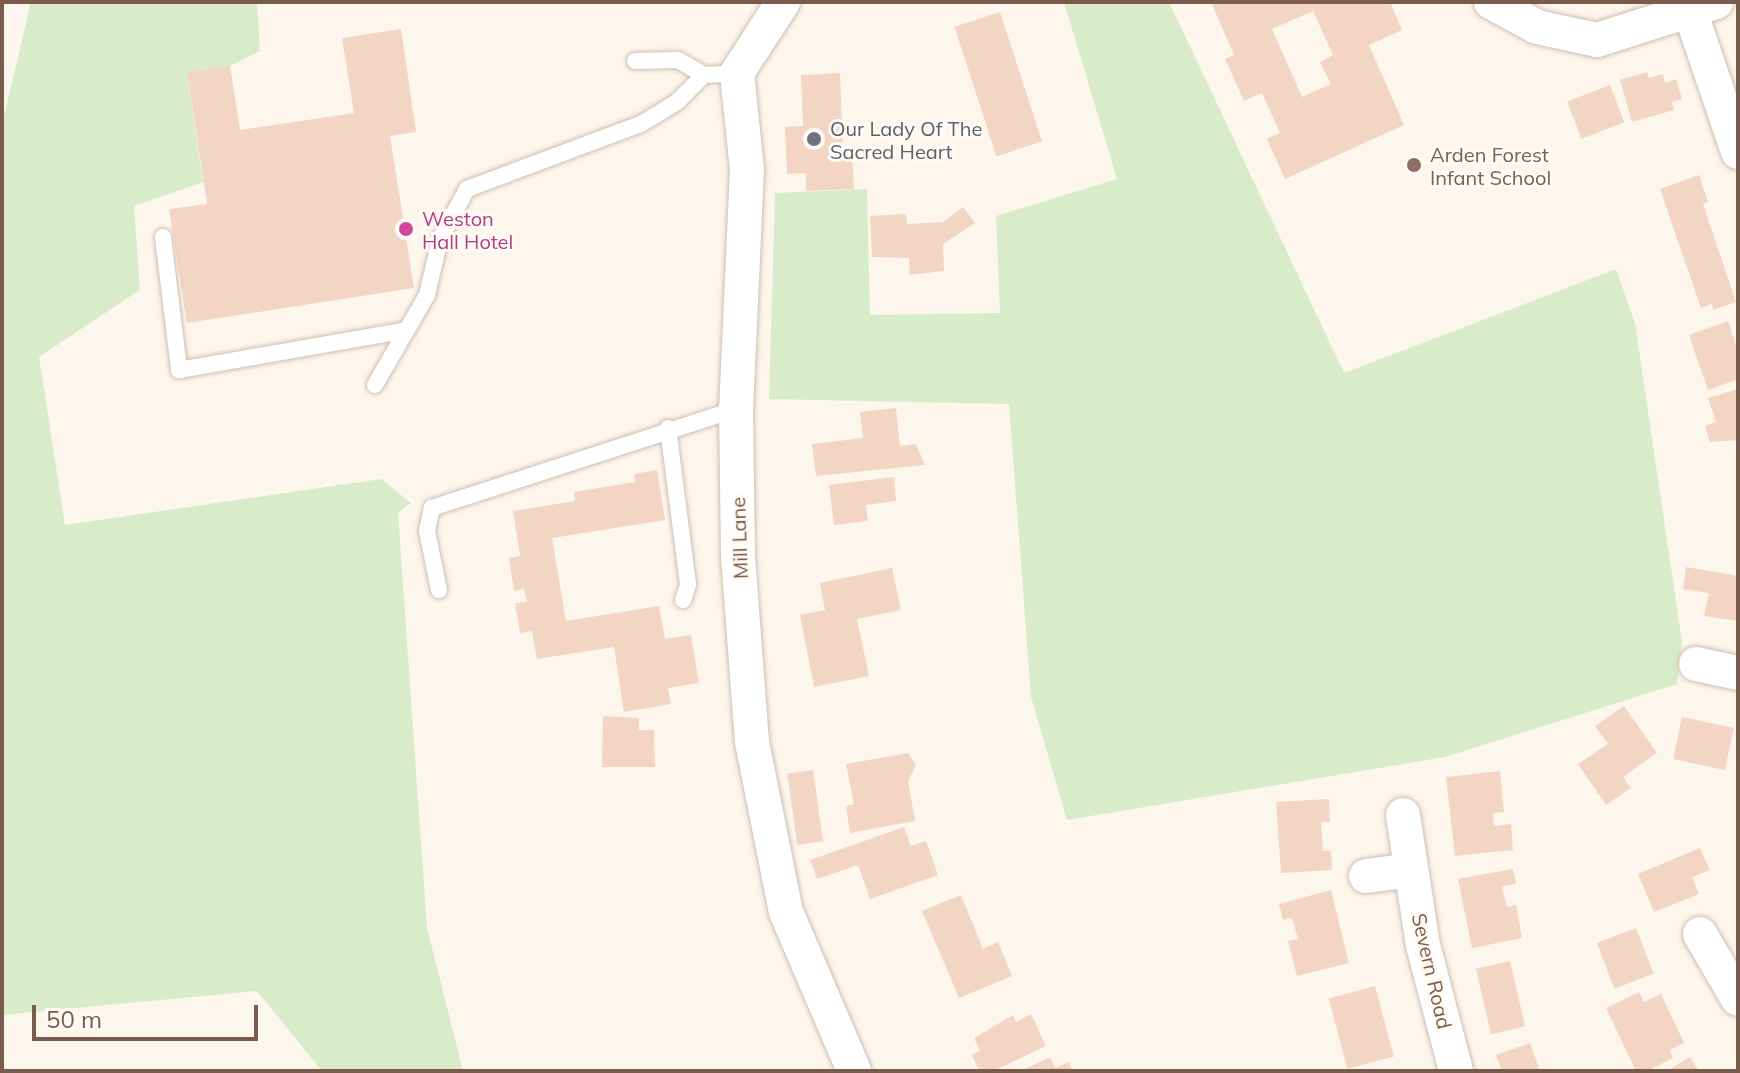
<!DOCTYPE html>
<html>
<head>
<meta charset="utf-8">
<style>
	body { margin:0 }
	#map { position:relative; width:1740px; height:1073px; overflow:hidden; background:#fdf6ec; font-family:Mulish,sans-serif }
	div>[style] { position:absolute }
	.green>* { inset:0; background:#d8ecc9 }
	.building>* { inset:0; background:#f3d5c3; transform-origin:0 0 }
	.roads { filter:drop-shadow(0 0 2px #d1beb0) drop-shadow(0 0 2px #d1beb0) }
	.lane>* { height:16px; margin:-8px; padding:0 8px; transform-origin:8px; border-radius:8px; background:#fff }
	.street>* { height:34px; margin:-17px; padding:0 17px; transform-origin:17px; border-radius:17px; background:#fff }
	.dots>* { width:22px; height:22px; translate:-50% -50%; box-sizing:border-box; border:4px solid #fffaf3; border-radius:50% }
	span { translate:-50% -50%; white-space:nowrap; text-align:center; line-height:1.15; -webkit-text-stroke:6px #fffaf3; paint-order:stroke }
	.worship-label { font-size:20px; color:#5b616d }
	.left { translate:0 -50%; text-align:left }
	.education-label { font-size:20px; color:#785e54 }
	.hotel-label { font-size:20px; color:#b23c85 }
	.street-label { font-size:20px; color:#7a5c4d }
	.frame { position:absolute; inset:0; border:4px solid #7a5c4d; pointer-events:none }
	.scale { position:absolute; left:32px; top:1005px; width:226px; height:36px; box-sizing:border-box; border:4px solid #7a5c4d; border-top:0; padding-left:10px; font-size:24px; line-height:28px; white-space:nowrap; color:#7a5c4d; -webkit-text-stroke:6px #fffaf3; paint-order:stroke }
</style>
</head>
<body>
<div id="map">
	<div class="green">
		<i style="clip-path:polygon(31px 2px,257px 2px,260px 51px,230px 66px,187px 73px,203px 182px,134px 206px,140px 290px,39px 357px,65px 525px,381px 479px,411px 503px,398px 513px,427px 928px,463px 1071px,322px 1071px,257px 991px,2px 1015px,2px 125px)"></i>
		<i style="clip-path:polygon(1064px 2px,1169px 2px,1344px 373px,1616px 269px,1635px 323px,1682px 642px,1677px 684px,1445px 757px,1067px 820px,1031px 697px,1009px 404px,769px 399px,775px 193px,867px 189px,870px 315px,1000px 313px,996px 216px,1117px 179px)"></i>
	</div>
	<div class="building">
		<i style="clip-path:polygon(evenodd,1211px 2px,1390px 2px,1402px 30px,1369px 45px,1404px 125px,1285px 179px,1267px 139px,1280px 133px,1262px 93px,1244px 101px,1225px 59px,1234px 55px,1211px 2px,1313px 11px,1333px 55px,1320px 62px,1331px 84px,1302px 97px,1272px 29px,1313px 11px)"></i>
		<i style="left:1000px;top:12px;width:136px;height:48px;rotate:72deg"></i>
		<i style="clip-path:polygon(401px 29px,416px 132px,390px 136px,414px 288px,187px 323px,169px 209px,207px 204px,187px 72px,230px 66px,240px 130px,354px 113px,342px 38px)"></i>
		<i style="clip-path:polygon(1647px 72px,1649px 78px,1663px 74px,1665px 83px,1676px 79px,1682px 99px,1672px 102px,1674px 110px,1632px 122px,1620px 80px)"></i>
		<i style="clip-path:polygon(840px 73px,843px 152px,852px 152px,854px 189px,806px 191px,806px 173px,787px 174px,785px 127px,803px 126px,801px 75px)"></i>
		<i style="left:1610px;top:85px;width:40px;height:46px;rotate:69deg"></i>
		<i style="clip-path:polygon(1699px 175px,1708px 202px,1703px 204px,1736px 302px,1713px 310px,1712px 304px,1701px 308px,1660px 189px)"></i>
		<i style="clip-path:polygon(963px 207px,975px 223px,943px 244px,944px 271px,910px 275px,909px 258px,872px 257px,870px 216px,906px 214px,907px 224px,943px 222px)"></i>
		<i style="clip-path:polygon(1728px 321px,1738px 351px,1738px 379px,1708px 390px,1689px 335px)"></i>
		<i style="clip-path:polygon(1738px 389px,1738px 440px,1710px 442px,1705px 426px,1716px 422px,1708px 398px)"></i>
		<i style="clip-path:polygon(896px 408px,900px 446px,916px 444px,925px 465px,816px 476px,812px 444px,863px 438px,860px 412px)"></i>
		<i style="clip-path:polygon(657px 470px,665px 520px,552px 538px,566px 621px,659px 606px,665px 639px,691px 635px,699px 683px,668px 688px,671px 704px,624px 712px,614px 647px,537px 659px,532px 631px,520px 633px,515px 603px,527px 602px,524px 589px,514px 591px,509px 558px,520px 556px,513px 511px,575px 501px,574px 492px,635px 482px,634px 474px)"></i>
		<i style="clip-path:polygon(894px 477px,896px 501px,866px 505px,868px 521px,834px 525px,829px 485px)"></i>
		<i style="clip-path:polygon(1686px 567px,1738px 576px,1738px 621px,1704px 616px,1709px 593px,1683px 589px)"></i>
		<i style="clip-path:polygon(892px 568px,901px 610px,857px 619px,869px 676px,814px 687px,800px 615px,825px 610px,820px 583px)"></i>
		<i style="clip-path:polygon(1624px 706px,1657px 753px,1623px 777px,1631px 788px,1606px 805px,1578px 764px,1608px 744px,1595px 726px)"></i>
		<i style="clip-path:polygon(603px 716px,639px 718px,639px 730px,654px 730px,655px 767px,602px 767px)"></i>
		<i style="left:1682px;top:717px;width:53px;height:43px;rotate:12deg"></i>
		<i style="clip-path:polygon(908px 753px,916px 765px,908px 781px,915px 821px,850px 833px,846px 806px,854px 804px,846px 764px)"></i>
		<i style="left:813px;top:770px;width:72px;height:26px;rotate:82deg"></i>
		<i style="clip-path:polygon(1500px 771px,1504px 812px,1493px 813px,1494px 826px,1511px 824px,1513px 850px,1455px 856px,1446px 777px)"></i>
		<i style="clip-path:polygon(1329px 799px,1330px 822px,1321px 822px,1323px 851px,1331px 851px,1332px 870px,1281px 873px,1276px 802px)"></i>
		<i style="clip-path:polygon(904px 827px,911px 846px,926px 841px,938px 875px,870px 899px,858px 865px,817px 879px,810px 860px)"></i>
		<i style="clip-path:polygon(1700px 848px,1710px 870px,1692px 877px,1699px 894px,1654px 912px,1638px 874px)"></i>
		<i style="clip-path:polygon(1513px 869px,1516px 884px,1502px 886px,1507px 907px,1516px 905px,1522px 938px,1472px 948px,1458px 879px)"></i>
		<i style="clip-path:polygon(1331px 890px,1349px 963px,1297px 976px,1288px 941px,1298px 939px,1292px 918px,1283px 920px,1279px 904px)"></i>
		<i style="clip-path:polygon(961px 895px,983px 949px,998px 942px,1012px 976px,959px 998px,922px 911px)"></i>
		<i style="left:1636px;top:928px;width:49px;height:42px;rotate:69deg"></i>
		<i style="left:1510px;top:961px;width:67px;height:35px;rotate:77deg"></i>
		<i style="left:1375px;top:986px;width:73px;height:48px;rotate:75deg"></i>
		<i style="clip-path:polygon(1639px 992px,1644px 1002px,1661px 994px,1684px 1043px,1670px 1050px,1673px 1058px,1647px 1071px,1636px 1071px,1606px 1008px)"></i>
		<i style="clip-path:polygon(1031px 1014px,1046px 1046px,993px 1071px,979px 1071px,972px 1055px,980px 1051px,974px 1038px,1013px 1015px,1016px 1022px)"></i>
		<i style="clip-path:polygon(1530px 1043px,1540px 1071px,1502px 1071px,1496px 1055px)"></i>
		<i style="clip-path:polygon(1050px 1057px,1055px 1068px,1069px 1062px,1073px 1071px,1021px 1071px)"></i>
		<i style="clip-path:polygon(1690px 1057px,1699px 1071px,1667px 1071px)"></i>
	</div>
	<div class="roads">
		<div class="lane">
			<i style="left:635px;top:61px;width:43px;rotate:-1.3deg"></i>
			<i style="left:678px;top:60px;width:30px;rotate:30deg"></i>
			<i style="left:704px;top:75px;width:33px;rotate:-3deg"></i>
			<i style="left:163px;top:237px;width:134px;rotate:83.1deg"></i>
			<i style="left:179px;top:370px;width:227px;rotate:-9.9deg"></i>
			<i style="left:375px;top:385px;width:104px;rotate:-60deg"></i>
			<i style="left:427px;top:295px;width:57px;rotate:-76.9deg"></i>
			<i style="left:440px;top:239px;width:57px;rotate:-61.6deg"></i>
			<i style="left:467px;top:189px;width:186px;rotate:-20.5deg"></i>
			<i style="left:641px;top:124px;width:42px;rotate:-31.4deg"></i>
			<i style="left:677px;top:102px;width:38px;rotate:-45deg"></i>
			<i style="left:668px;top:428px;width:158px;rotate:82.7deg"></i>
			<i style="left:688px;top:585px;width:16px;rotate:108deg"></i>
			<i style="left:439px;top:590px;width:60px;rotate:-101.5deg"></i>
			<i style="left:427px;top:531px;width:24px;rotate:-78deg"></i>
			<i style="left:432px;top:508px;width:320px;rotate:-18deg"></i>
		</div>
		<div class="street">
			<i style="left:783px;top:2px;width:85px;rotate:122.9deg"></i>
			<i style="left:737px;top:73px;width:97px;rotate:84.1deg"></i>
			<i style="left:747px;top:169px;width:240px;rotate:92.6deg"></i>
			<i style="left:736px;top:409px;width:147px;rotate:89.2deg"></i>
			<i style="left:738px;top:556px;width:187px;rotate:85.7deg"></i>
			<i style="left:752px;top:742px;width:173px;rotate:78.7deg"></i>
			<i style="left:786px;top:912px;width:173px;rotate:66.8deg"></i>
			<i style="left:1491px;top:2px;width:52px;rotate:28.5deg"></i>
			<i style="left:1537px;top:27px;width:61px;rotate:12.2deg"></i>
			<i style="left:1597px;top:40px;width:125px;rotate:-17.7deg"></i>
			<i style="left:1690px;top:11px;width:149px;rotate:71.2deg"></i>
			<i style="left:1696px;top:664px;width:43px;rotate:12.1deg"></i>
			<i style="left:1403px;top:815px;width:132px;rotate:81.3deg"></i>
			<i style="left:1423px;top:945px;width:130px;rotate:75.3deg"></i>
			<i style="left:1366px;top:876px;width:45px;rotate:-7.6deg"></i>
			<i style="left:1700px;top:934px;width:75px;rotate:59.7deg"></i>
		</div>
	</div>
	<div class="dots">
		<i style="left:814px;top:139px;background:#6b7280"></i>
		<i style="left:1414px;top:165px;background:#8d6e63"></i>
		<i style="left:406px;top:229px;background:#d1479c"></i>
	</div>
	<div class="worship-label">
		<span class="left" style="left:830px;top:140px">Our Lady Of The<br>Sacred Heart</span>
	</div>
	<div class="education-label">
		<span class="left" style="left:1430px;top:166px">Arden Forest<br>Infant School</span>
	</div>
	<div class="hotel-label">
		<span class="left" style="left:422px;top:230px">Weston<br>Hall Hotel</span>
	</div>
	<div class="street-label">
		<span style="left:739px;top:538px;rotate:-92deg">Mill Lane</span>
		<span style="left:1432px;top:971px;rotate:77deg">Severn Road</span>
	</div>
	<div class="frame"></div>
	<div class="scale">50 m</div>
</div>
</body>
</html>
